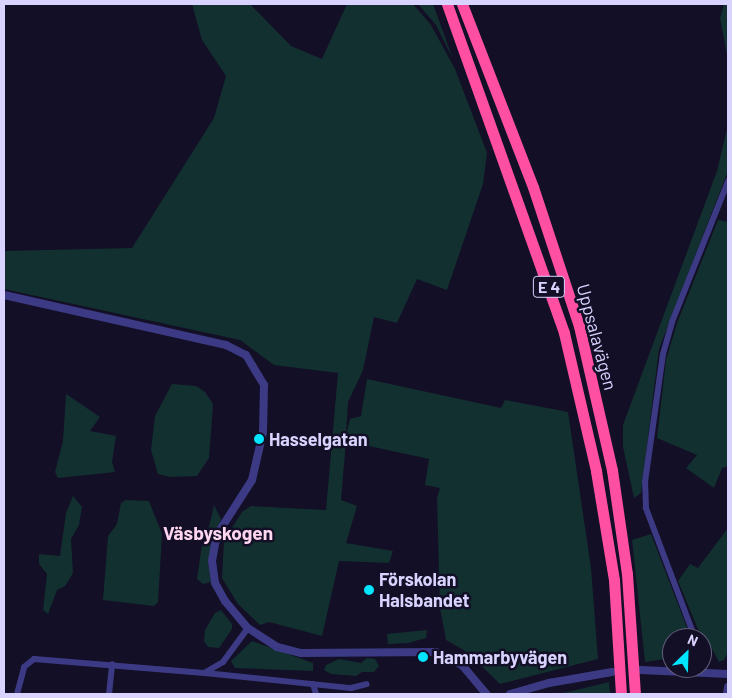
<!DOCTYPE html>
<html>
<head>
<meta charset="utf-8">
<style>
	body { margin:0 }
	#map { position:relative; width:732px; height:698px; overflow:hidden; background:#130f26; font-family:Barlow,sans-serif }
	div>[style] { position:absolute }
	.green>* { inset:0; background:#12302f }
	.minor>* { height:6px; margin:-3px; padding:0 3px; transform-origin:3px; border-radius:3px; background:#3d3a85 }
	.tertiary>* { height:8px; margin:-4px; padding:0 4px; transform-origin:4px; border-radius:4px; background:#3d3a85 }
	.motorway>* { height:11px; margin:-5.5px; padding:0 5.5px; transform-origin:5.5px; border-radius:5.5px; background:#ff4fa3 }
	.dots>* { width:14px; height:14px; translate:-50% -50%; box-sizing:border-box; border:2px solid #130f26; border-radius:50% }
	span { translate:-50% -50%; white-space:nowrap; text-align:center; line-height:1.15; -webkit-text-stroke:5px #130f26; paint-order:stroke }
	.shield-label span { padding:1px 4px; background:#130f26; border:1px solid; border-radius:4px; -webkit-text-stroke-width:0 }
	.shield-label { font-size:16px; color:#d9d4ff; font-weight:700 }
	.street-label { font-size:18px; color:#d9d4ff }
	.poi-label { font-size:18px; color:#d9d4ff; font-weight:700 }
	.left { translate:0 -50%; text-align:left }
	.neighbourhood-label { font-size:19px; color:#ffd6f0; font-weight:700 }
	.frame { position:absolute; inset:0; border:5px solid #d9d4ff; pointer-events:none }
	.north { position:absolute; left:662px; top:628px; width:50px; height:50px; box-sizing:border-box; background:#130f26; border:1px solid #625e7d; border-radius:50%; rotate:24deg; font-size:14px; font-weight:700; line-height:20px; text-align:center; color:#d9d4ff }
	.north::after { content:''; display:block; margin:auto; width:18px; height:22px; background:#00e5ff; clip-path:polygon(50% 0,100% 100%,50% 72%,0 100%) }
</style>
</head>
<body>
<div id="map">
	<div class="green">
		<i style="clip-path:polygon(192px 4px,250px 4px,291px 46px,322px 59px,347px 4px,413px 4px,431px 25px,455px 69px,487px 153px,483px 184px,447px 290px,417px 279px,397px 323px,374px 317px,363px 370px,348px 402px,346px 435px,350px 419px,361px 416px,367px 379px,501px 408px,505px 400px,568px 412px,591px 568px,598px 659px,500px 684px,467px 652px,446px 640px,440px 608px,437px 498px,440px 488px,425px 485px,429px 459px,346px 441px,341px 500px,357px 506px,346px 543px,393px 551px,389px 563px,339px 561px,322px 636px,269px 622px,260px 625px,238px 604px,222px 578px,224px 541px,242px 512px,251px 506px,326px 510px,338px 373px,274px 365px,240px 340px,4px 289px,4px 251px,132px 248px,214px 118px,226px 76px,202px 40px)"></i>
		<i style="clip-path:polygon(418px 4px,433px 4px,453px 59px,436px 25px)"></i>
		<i style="clip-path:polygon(724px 4px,728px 4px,728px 61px,720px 18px)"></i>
		<i style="clip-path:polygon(728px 125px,728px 171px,659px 349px,641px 493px,634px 498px,623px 447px,623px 425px,717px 171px)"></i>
		<i style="clip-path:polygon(718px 220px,728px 222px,728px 466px,722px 468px,714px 488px,686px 468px,697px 455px,657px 438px,666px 360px,677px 323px)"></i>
		<i style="clip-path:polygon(172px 384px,196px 386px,205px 392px,213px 404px,209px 458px,197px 476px,170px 477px,158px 474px,151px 450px,155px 416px)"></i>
		<i style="clip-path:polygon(66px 394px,100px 417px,90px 431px,116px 436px,112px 462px,115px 472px,58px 478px,55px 472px,63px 441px)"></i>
		<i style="clip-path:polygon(73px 496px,82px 507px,79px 525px,71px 539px,73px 573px,65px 586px,57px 590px,48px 614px,43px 610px,47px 574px,39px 564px,39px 554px,60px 556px,66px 513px)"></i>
		<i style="clip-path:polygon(126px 500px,149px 501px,162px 534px,158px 602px,154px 606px,103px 600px,108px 536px,117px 524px,121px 503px)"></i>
		<i style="clip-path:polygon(214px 505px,221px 519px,208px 561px,211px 582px,203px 584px,197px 579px,204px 531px,209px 527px)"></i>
		<i style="clip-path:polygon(728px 528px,728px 652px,724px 660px,719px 662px,709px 643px,700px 634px,678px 581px,690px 564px,698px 568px)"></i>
		<i style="clip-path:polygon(651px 534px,691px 638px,672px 638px,672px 658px,645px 662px,632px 540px)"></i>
		<i style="clip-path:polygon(221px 610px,232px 624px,232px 629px,219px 648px,208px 647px,204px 641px,205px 630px,215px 613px)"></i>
		<i style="clip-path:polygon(427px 630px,426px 638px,408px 643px,388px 644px,387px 634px)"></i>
		<i style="clip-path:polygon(252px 641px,313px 663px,313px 671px,235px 668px,231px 661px)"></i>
		<i style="clip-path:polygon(367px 658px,375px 659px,379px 666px,374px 672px,362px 672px,356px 676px,331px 674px,324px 670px,326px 665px,339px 659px,361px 663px)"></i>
		<i style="clip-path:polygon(609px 682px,610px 694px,556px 694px,568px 692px)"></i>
	</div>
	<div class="minor">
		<i style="left:695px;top:638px;width:139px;rotate:-110.7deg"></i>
		<i style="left:646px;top:508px;width:26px;rotate:-92deg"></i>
		<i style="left:645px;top:482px;width:129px;rotate:-82deg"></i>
		<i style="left:663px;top:354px;width:33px;rotate:-74deg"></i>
		<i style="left:672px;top:322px;width:152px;rotate:-68.3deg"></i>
		<i style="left:205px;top:673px;width:147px;rotate:5.9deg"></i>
		<i style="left:351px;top:688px;width:16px;rotate:-14deg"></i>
		<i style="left:313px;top:684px;width:10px;rotate:73deg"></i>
		<i style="left:17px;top:694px;width:28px;rotate:-75deg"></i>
		<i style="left:24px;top:667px;width:13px;rotate:-39deg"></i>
		<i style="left:34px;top:659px;width:171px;rotate:4.7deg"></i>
		<i style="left:204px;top:673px;width:22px;rotate:-30deg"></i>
		<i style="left:223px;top:662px;width:42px;rotate:-53.7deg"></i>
		<i style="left:109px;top:694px;width:30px;rotate:-84deg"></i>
	</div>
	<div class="tertiary">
		<i style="left:4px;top:295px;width:228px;rotate:12.7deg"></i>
		<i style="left:226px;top:345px;width:22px;rotate:27deg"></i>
		<i style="left:246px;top:355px;width:35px;rotate:59deg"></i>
		<i style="left:264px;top:385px;width:47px;rotate:91.2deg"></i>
		<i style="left:263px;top:432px;width:49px;rotate:102.9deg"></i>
		<i style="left:252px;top:480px;width:59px;rotate:122.6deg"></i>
		<i style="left:220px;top:530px;width:15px;rotate:110deg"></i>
		<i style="left:215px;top:544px;width:17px;rotate:100deg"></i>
		<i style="left:212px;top:561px;width:22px;rotate:82deg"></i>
		<i style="left:215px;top:583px;width:21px;rotate:61deg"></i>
		<i style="left:225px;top:601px;width:35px;rotate:50deg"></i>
		<i style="left:248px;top:628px;width:35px;rotate:33deg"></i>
		<i style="left:277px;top:647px;width:25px;rotate:14deg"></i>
		<i style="left:301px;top:653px;width:135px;rotate:-0.4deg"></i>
		<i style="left:436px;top:652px;width:29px;rotate:27deg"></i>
		<i style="left:462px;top:665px;width:38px;rotate:50deg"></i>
		<i style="left:641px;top:670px;width:87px;rotate:2.6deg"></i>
		<i style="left:510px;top:694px;width:41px;rotate:-15.8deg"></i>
		<i style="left:549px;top:683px;width:64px;rotate:-9.9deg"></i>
		<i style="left:727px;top:694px;width:7px;rotate:-82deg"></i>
	</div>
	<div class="motorway">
		<i style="left:447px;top:4px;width:349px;rotate:70.4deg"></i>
		<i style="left:564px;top:333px;width:142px;rotate:76.9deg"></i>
		<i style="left:596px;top:471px;width:110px;rotate:80.6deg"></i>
		<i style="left:614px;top:580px;width:114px;rotate:86.5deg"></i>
		<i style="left:462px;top:4px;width:196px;rotate:68.8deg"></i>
		<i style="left:533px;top:187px;width:146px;rotate:71.7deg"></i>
		<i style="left:579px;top:326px;width:148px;rotate:77.1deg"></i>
		<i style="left:612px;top:470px;width:105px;rotate:81.8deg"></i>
		<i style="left:627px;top:574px;width:120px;rotate:86.2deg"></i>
	</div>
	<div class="dots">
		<i style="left:259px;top:439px;background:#00e5ff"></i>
		<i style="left:369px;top:590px;background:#00e5ff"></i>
		<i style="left:423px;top:657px;background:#00e5ff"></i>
	</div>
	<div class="shield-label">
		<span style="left:549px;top:287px">E 4</span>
	</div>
	<div class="street-label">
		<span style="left:597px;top:337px;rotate:75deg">Uppsalavägen</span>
	</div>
	<div class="poi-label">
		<span class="left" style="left:269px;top:439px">Hasselgatan</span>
		<span class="left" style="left:379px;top:590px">Förskolan<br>Halsbandet</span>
		<span class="left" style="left:433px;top:657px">Hammarbyvägen</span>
	</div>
	<div class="neighbourhood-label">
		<span style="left:218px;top:533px">Väsbyskogen</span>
	</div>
	<div class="frame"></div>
	<div class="north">N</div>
</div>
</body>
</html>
